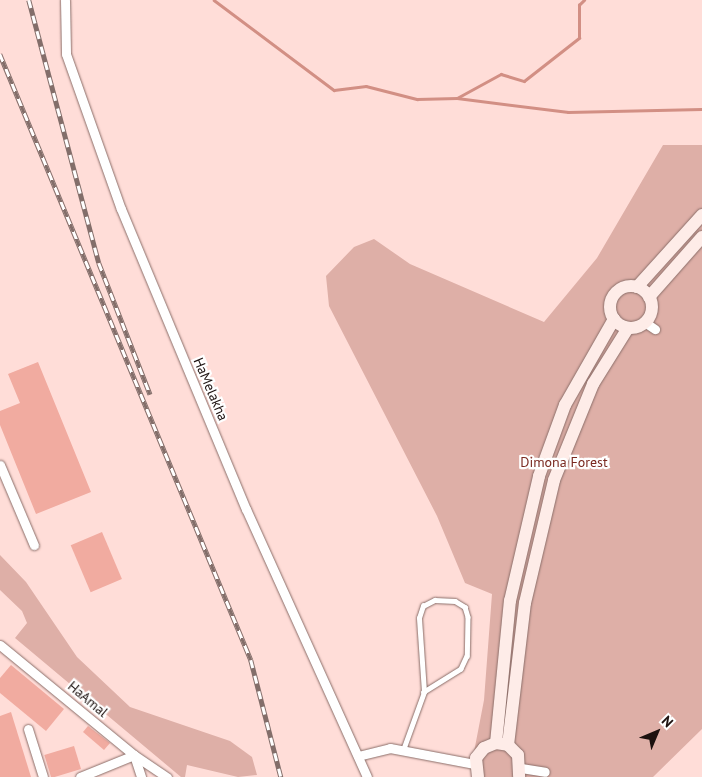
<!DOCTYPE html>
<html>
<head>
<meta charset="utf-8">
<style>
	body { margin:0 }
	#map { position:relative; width:702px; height:777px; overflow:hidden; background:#ffddd8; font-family:"PT Sans",sans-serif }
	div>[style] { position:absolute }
	.green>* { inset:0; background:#deafa7 }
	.stream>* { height:2.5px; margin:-1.25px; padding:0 1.25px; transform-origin:1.25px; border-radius:1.25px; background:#d28f84 }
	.building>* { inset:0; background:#f1aba0; transform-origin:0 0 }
	.roads { filter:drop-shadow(0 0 1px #8b6e69) drop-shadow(0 0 1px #8b6e69) }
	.service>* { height:4.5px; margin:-2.25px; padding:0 2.25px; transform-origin:2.25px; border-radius:2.25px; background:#fff }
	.minor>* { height:9px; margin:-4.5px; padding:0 4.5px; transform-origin:4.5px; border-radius:4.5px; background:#fff }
	.secondary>* { height:12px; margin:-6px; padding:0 6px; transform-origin:6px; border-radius:6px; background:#feece8 }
	.secondary>.ring { margin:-6px; padding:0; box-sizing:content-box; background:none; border:12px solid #feece8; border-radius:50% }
	.rail>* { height:4.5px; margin-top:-2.25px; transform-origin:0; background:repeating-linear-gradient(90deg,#fff 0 8px,#836e6a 0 16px); box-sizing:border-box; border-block:1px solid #836e6a }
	span { translate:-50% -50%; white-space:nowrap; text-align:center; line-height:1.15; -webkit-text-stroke:4.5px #fff; paint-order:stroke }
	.street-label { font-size:14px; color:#1c110f }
	.park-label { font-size:14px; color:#7a2920 }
	.north { position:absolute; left:632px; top:707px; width:50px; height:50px; -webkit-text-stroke:4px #fff; paint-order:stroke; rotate:45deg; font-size:14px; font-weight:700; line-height:20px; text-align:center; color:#1c110f }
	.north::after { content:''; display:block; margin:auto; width:18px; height:22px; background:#1c110f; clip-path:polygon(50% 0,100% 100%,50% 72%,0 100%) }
</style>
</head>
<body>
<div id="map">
	<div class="green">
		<i style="clip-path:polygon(663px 145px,702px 145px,702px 729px,653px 777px,482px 777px,474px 752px,484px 700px,492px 594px,465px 583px,437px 516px,329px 306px,326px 276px,354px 247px,374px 239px,410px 264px,544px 322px,597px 258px)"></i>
		<i style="clip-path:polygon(0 555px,26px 582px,77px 657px,130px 707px,230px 741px,252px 757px,257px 775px,238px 777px,187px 765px,185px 777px,181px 777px,15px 638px,27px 623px,22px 611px,0 590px)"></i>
	</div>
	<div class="stream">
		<i style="left:214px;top:0;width:150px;rotate:36.9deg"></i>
		<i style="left:334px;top:90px;width:32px;rotate:-7deg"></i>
		<i style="left:366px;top:86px;width:53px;rotate:14.3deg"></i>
		<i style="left:417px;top:99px;width:40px;rotate:-1.4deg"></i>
		<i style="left:457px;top:98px;width:112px;rotate:7.2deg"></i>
		<i style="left:568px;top:112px;width:134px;rotate:-1.3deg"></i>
		<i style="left:457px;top:98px;width:50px;rotate:-28.6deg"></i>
		<i style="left:501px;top:74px;width:24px;rotate:17deg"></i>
		<i style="left:524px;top:81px;width:70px;rotate:-38deg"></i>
		<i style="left:579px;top:38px;width:33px;rotate:-90deg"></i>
		<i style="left:579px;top:5px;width:7px;rotate:-45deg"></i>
	</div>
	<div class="building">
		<i style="clip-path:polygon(38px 362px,91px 492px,36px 514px,0 425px,0 411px,20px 403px,8px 374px)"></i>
		<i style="left:102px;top:532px;width:51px;height:34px;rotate:67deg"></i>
		<i style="clip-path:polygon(11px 665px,64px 709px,46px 731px,0 693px,0 678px)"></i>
		<i style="clip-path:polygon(11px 712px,31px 777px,0 777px,0 716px)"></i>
		<i style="clip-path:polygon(88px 726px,110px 743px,104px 750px,83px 732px)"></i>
		<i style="left:74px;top:746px;width:24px;height:31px;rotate:73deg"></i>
	</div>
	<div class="roads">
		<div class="service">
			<i style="left:403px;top:750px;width:62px;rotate:-70.1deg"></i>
			<i style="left:424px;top:692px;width:74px;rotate:-93.9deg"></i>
			<i style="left:419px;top:618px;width:13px;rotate:-72deg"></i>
			<i style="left:423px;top:606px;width:13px;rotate:-27deg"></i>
			<i style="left:435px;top:600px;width:20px;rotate:3deg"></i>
			<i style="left:455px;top:601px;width:12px;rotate:31deg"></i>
			<i style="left:465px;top:607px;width:10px;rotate:73deg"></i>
			<i style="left:468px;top:617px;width:39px;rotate:91deg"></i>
			<i style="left:467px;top:656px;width:14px;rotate:115deg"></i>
			<i style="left:461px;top:669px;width:44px;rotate:148.1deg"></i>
		</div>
		<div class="minor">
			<i style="left:65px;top:0;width:54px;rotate:88.9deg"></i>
			<i style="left:66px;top:54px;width:164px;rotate:70.5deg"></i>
			<i style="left:121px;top:209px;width:325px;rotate:67.4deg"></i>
			<i style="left:246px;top:509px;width:294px;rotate:65.7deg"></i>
			<i style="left:646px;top:323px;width:11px;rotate:34deg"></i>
			<i style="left:0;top:465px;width:87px;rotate:67deg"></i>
			<i style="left:0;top:645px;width:173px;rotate:39.4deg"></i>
			<i style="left:134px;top:755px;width:23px;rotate:72deg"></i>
			<i style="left:28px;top:729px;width:50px;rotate:72.6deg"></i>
			<i style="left:358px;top:756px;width:33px;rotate:-14deg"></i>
			<i style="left:390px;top:748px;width:86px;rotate:10.7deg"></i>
			<i style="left:521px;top:768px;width:24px;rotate:9deg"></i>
			<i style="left:80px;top:777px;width:58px;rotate:-22.2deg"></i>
			<i style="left:134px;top:755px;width:40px;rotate:34deg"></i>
		</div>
		<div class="secondary">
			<i class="ring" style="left:610px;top:286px;width:30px;height:30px"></i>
			<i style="left:637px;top:287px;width:97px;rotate:-47.9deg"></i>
			<i style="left:649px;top:297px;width:80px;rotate:-48.5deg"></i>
			<i style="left:496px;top:743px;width:143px;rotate:-84.4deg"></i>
			<i style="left:510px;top:601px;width:128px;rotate:-76.9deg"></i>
			<i style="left:539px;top:476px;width:76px;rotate:-69.9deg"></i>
			<i style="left:565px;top:405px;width:99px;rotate:-60.3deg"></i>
			<i style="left:508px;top:745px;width:143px;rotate:-83.2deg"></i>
			<i style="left:525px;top:603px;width:126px;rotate:-76.7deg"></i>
			<i style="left:554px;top:480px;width:104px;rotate:-67.9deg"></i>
			<i style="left:593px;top:384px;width:66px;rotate:-58deg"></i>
			<i style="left:478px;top:777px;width:19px;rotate:-96deg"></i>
			<i style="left:476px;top:758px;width:13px;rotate:-51deg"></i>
			<i style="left:484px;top:748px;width:13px;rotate:-23deg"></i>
			<i style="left:496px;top:743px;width:12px;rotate:9deg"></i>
			<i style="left:508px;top:745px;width:14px;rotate:45deg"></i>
			<i style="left:518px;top:755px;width:22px;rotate:87deg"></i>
		</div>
	</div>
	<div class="rail">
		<i style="left:29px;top:0;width:272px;rotate:75.1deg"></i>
		<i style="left:99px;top:263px;width:141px;rotate:68.7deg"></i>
		<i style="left:0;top:54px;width:656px;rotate:67.5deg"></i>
		<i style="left:251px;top:660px;width:121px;rotate:75.6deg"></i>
	</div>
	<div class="street-label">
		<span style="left:211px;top:389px;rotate:67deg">HaMelakha</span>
		<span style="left:88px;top:699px;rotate:40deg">HaAmal</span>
	</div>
	<div class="park-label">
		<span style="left:564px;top:462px">Dimona Forest</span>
	</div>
	<div class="north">N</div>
</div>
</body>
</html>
